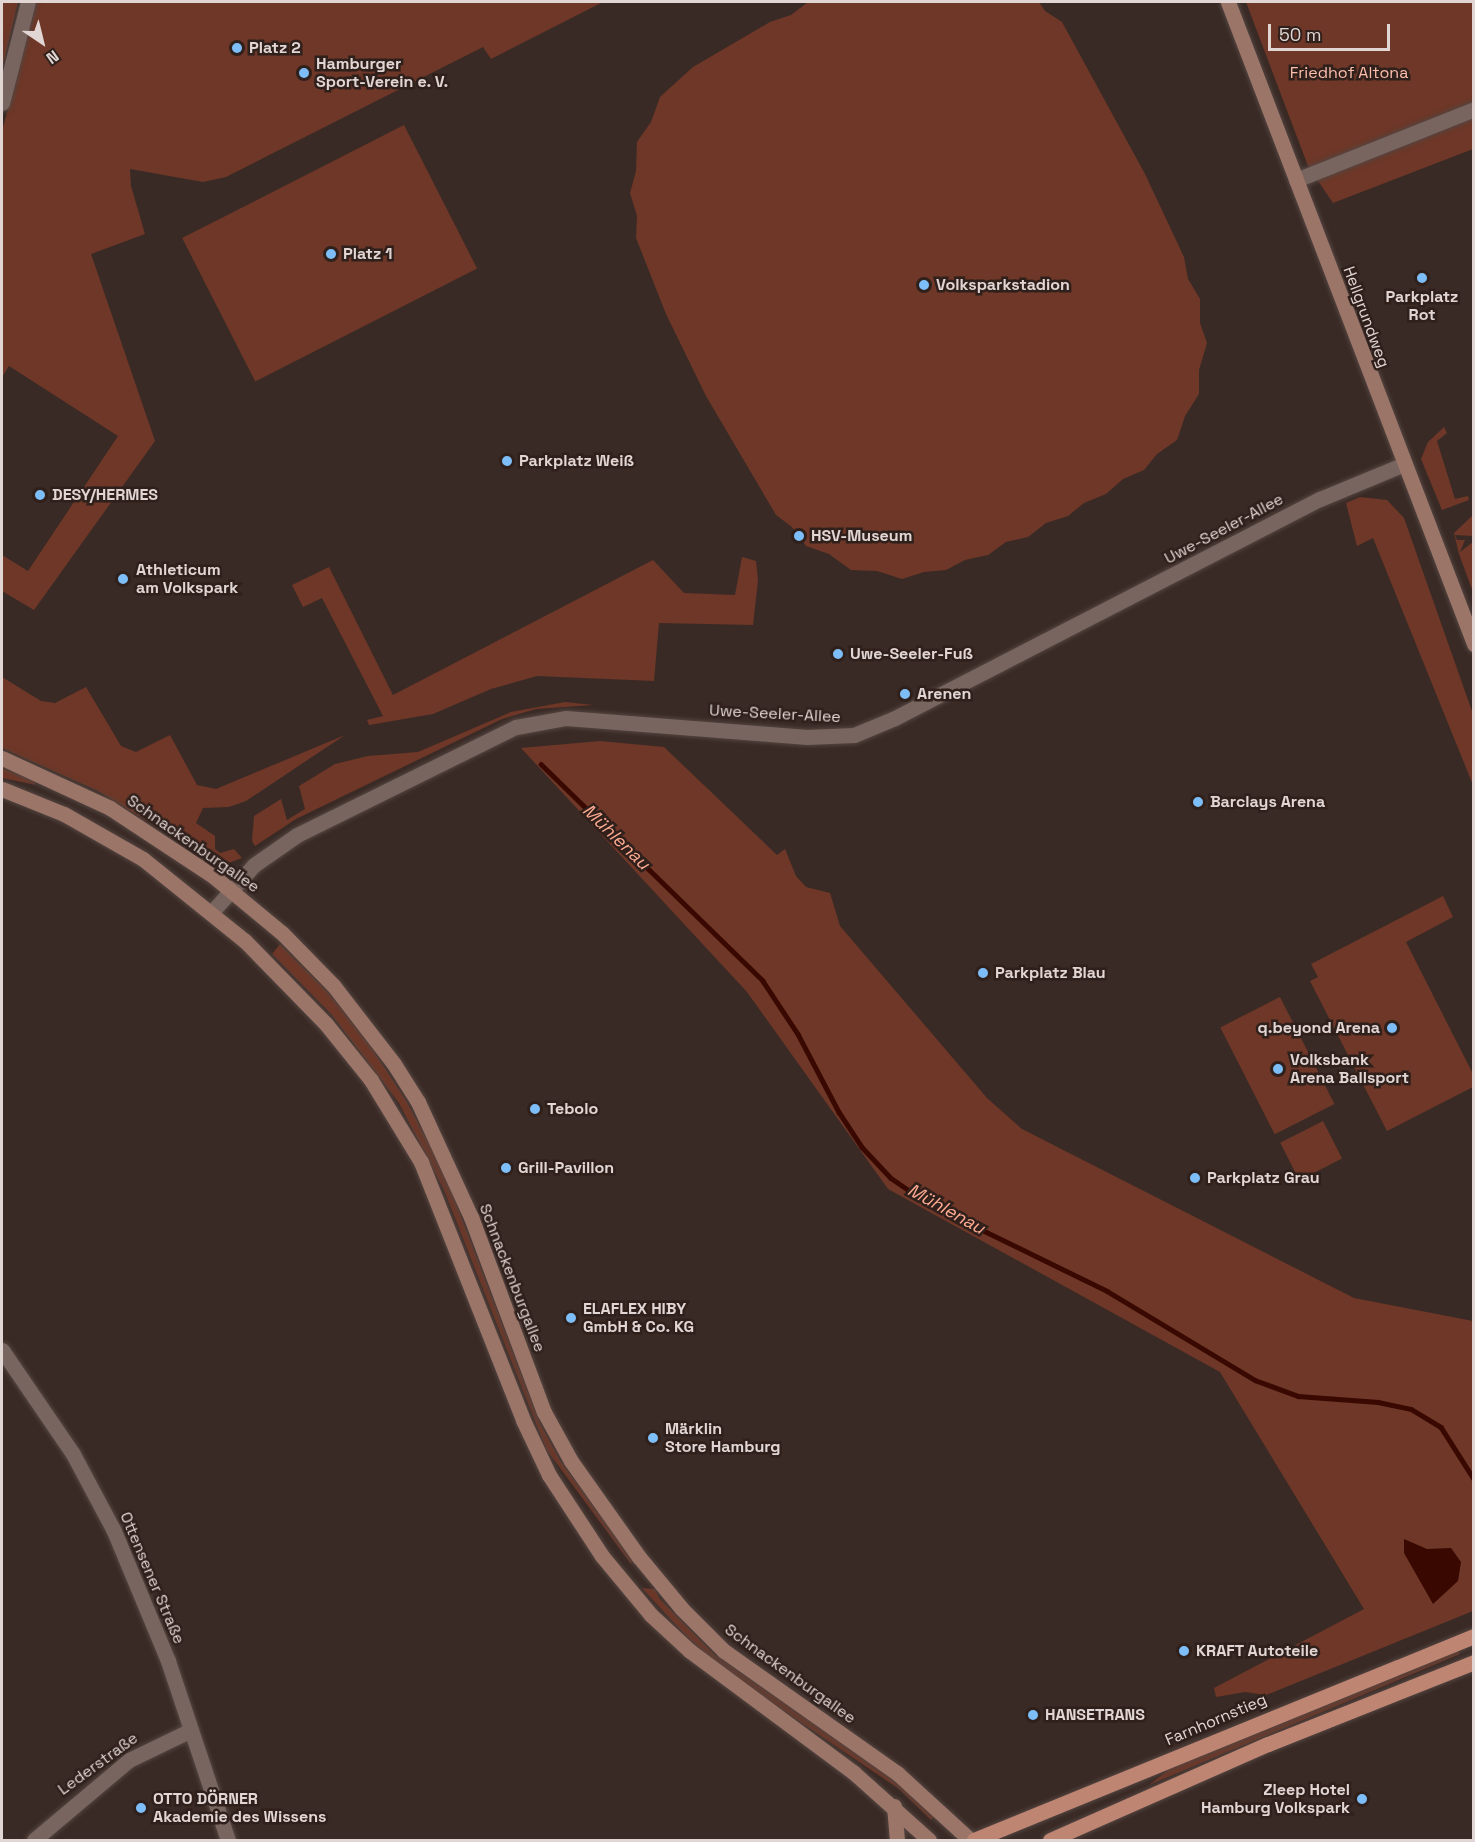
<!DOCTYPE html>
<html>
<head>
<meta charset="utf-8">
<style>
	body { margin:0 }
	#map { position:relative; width:1475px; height:1842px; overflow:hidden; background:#3a2a25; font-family:"Space Grotesk",sans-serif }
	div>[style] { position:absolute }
	.green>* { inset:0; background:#6e3727; transform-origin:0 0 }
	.water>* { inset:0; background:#390800 }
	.stream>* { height:4.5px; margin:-2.25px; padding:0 2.25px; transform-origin:2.25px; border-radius:2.25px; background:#390800 }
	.roads { filter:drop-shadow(0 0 2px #534541) drop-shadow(0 0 2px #534541) }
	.street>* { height:15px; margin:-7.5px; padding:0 7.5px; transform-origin:7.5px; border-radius:7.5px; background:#78655f }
	.secondary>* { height:15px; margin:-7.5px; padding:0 7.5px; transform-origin:7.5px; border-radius:7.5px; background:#9c7569 }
	.primary>* { height:15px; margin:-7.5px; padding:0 7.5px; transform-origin:7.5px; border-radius:7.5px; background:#bf8573 }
	.dots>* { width:16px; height:16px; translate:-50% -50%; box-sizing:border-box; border:3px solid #30201c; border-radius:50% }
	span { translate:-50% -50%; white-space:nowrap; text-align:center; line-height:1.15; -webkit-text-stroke:5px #30201c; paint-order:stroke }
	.poi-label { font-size:16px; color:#e1d6d3; font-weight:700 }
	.left { translate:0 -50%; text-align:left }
	.right { translate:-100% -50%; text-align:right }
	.park-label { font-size:16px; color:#fdbeab }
	.street-label { font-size:16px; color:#e1d6d3 }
	.water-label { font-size:18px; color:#fdaa91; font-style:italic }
	.frame { position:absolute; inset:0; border:3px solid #e1d6d3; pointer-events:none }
	.north { position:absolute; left:12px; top:12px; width:60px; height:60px; -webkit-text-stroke:4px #30201c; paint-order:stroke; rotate:145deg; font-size:16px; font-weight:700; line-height:24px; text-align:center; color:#e1d6d3 }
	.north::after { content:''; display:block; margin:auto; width:21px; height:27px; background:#e1d6d3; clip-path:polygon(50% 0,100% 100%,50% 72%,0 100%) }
	.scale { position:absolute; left:1268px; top:24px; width:122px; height:27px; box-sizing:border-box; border:3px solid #e1d6d3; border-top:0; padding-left:8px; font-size:18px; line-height:21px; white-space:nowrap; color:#e1d6d3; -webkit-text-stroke:4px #30201c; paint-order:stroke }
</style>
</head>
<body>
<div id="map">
	<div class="green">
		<i style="clip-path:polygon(2px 2px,18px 2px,2px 70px)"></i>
		<i style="clip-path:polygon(37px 2px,603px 2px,491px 59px,483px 47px,226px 177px,203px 182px,130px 169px,131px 186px,145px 234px,91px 254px,155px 441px,34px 610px,2px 591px,2px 555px,28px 571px,118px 436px,9px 366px,2px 377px,2px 131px)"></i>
		<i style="clip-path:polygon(808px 2px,1039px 2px,1045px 11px,1062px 22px,1145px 174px,1184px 257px,1188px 279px,1200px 299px,1200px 323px,1207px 343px,1199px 370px,1199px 394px,1185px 416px,1177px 440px,1157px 454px,1144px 470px,1123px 479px,1106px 494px,1084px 503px,1068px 516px,1046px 523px,1028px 537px,1006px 542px,988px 555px,965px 560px,946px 570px,924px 572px,902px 579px,877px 571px,851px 570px,829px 554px,806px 546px,792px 527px,776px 515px,706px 396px,666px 314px,636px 238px,637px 216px,630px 193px,636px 171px,637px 142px,651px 122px,660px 97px,693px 67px,770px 22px,791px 15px)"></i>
		<i style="clip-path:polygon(1246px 2px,1473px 2px,1473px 149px,1333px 203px,1308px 166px)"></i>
		<i style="left:404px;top:125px;width:161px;height:249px;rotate:63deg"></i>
		<i style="clip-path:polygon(1444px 427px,1447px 433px,1437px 441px,1455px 499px,1468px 496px,1469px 500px,1442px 510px,1421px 459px,1428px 442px)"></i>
		<i style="clip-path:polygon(1360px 497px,1387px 500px,1404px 518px,1473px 714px,1473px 785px,1373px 538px,1357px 546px,1346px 503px)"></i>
		<i style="clip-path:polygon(1473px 515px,1473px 536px,1455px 535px,1457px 540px,1465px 540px,1460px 552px,1473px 542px,1473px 592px,1459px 554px,1454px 533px)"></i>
		<i style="clip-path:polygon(742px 557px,756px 561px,758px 580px,753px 625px,659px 623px,654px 681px,537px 676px,491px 689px,433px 714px,369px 725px,367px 720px,383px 716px,322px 598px,303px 607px,292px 585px,329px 567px,393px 695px,653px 560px,684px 593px,735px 595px)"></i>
		<i style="clip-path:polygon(2px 677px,41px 701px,55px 703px,86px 687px,121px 746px,136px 752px,170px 735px,197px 785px,216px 789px,345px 735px,246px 801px,229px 807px,203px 808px,196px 823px,215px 836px,215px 849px,220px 853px,234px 849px,242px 858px,223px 865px,211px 861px,98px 791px,2px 748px)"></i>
		<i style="clip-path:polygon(565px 702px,593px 705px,536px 709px,502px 719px,296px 819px,255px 846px,252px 841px,254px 816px,281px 799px,287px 820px,305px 809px,299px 786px,335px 764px,368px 756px,418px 752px,511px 712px)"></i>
		<i style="clip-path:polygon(600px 741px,664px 747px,777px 855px,785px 849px,796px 876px,806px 887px,830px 893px,840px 926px,987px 1098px,1022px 1129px,1354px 1298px,1473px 1321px,1473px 1611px,1266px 1695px,1245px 1692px,1216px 1697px,1214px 1688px,1364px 1609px,1220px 1372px,888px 1189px,747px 992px,521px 748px)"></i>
		<i style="clip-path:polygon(2px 768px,34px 781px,36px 785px,2px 778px)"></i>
		<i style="clip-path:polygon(1443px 896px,1453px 917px,1406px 942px,1473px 1074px,1473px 1087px,1387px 1131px,1310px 981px,1318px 977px,1311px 964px)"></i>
		<i style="clip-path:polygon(280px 944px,327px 991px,371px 1047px,407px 1102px,445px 1174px,540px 1423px,560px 1460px,632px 1560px,631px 1564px,546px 1449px,444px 1190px,399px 1103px,331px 1014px,272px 954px)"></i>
		<i style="left:1280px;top:997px;width:120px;height:67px;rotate:63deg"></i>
		<i style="left:1323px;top:1121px;width:42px;height:48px;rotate:63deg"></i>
		<i style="clip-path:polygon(642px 1588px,655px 1589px,659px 1598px,715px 1655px,891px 1778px,935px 1816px,931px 1820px,899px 1789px,725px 1671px,685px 1635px)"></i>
		<i style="clip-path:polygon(1456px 1650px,1460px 1654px,1149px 1785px,1168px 1770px)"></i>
	</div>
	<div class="water">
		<i style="clip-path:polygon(1404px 1539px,1427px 1549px,1451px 1548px,1461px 1562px,1458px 1581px,1433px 1604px,1404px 1553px)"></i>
	</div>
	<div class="stream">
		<i style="left:541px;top:764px;width:310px;rotate:44.3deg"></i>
		<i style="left:763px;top:981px;width:64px;rotate:56.6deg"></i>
		<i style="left:798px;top:1034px;width:88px;rotate:62.3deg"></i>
		<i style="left:839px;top:1112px;width:42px;rotate:56.7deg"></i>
		<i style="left:862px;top:1147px;width:42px;rotate:46.9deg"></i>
		<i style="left:891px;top:1178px;width:46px;rotate:34.4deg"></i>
		<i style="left:929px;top:1204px;width:198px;rotate:26deg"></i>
		<i style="left:1107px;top:1291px;width:173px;rotate:31deg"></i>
		<i style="left:1255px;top:1380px;width:46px;rotate:20.4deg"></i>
		<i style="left:1298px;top:1396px;width:80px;rotate:4.3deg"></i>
		<i style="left:1378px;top:1402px;width:34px;rotate:12deg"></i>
		<i style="left:1411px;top:1409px;width:35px;rotate:31deg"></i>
		<i style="left:1441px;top:1427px;width:62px;rotate:57.6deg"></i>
	</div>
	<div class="roads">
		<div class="street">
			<i style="left:2px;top:103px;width:104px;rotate:-75.6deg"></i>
			<i style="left:1296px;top:180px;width:192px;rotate:-21.7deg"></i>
			<i style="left:211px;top:913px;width:64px;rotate:-48.1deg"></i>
			<i style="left:254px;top:865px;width:52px;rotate:-34.9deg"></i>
			<i style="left:297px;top:835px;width:244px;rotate:-26.3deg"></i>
			<i style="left:516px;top:727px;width:51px;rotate:-10.2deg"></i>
			<i style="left:566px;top:718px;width:242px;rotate:4.5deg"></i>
			<i style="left:807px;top:737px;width:47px;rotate:-2.4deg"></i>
			<i style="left:854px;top:735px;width:44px;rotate:-22.5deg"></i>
			<i style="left:895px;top:718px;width:478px;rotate:-27.3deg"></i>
			<i style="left:1320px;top:499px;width:89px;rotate:-22.5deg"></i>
			<i style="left:2px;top:1350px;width:126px;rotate:55.7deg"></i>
			<i style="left:73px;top:1454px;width:87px;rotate:62deg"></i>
			<i style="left:114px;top:1531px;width:141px;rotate:67.4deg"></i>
			<i style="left:168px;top:1661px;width:189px;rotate:71.5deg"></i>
			<i style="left:34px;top:1840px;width:124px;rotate:-40.1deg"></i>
			<i style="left:129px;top:1760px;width:69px;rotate:-25.8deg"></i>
		</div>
		<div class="secondary">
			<i style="left:1228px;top:2px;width:688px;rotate:69.03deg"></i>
			<i style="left:2px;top:758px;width:119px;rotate:24.8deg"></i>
			<i style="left:110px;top:808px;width:123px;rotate:33.4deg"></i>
			<i style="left:213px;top:876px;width:89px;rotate:39.6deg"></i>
			<i style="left:282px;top:933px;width:73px;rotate:45.6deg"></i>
			<i style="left:333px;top:985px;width:100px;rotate:52.3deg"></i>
			<i style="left:394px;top:1064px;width:45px;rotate:57.7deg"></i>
			<i style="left:418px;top:1102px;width:127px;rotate:65.3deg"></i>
			<i style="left:471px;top:1217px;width:208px;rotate:69.5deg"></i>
			<i style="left:544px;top:1412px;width:56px;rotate:61.1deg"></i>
			<i style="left:571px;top:1461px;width:118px;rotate:54.7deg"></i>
			<i style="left:639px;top:1557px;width:67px;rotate:50.4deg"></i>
			<i style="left:682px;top:1609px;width:59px;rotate:45deg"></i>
			<i style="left:724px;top:1651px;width:212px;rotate:35.2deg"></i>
			<i style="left:897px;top:1773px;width:99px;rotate:42.5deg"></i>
			<i style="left:2px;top:789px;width:67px;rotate:22deg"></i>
			<i style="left:64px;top:814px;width:91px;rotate:29.7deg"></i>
			<i style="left:143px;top:859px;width:131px;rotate:38.8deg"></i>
			<i style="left:245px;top:941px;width:116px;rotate:45.7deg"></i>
			<i style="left:326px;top:1024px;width:72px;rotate:51.2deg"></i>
			<i style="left:371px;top:1080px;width:96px;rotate:58.6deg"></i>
			<i style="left:421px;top:1162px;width:277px;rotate:68.4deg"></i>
			<i style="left:523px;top:1420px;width:61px;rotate:64.7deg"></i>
			<i style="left:549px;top:1475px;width:97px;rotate:56.8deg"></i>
			<i style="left:602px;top:1556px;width:77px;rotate:50.3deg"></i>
			<i style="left:651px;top:1615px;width:53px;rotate:42.7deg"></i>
			<i style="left:690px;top:1651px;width:203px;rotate:36.6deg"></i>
			<i style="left:853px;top:1772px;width:102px;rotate:41.8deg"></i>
			<i style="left:894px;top:1806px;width:34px;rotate:85deg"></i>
		</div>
		<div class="primary">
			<i style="left:974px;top:1840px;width:540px;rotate:-22.2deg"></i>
			<i style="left:1050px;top:1840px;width:238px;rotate:-23.8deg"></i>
			<i style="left:1268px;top:1744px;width:222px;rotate:-21.7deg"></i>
		</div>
	</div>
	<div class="dots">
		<i style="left:237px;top:48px;background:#7dbef9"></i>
		<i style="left:304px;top:73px;background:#7dbef9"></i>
		<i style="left:331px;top:254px;background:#7dbef9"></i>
		<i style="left:1422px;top:278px;background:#7dbef9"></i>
		<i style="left:924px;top:285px;background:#7dbef9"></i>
		<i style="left:507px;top:461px;background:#7dbef9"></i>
		<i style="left:40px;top:495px;background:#7dbef9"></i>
		<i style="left:799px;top:536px;background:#7dbef9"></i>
		<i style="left:123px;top:579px;background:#7dbef9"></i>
		<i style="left:838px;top:654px;background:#7dbef9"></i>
		<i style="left:905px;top:694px;background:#7dbef9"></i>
		<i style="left:1198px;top:802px;background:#7dbef9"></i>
		<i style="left:983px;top:973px;background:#7dbef9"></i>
		<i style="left:1392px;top:1028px;background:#7dbef9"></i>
		<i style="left:1278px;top:1069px;background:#7dbef9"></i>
		<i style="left:535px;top:1109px;background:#7dbef9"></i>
		<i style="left:506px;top:1168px;background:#7dbef9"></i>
		<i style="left:1195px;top:1178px;background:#7dbef9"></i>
		<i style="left:571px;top:1318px;background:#7dbef9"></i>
		<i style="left:653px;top:1438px;background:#7dbef9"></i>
		<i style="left:1184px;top:1651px;background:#7dbef9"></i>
		<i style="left:1033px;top:1715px;background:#7dbef9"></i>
		<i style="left:1362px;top:1799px;background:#7dbef9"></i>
		<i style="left:141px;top:1808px;background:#7dbef9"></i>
	</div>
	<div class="poi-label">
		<span class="left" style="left:249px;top:48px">Platz 2</span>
		<span class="left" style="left:316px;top:73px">Hamburger<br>Sport-Verein e. V.</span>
		<span class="left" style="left:343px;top:254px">Platz 1</span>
		<span class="left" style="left:936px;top:285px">Volksparkstadion</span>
		<span style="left:1422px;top:306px">Parkplatz<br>Rot</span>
		<span class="left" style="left:519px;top:461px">Parkplatz Weiß</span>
		<span class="left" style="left:52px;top:495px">DESY/HERMES</span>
		<span class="left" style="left:811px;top:536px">HSV-Museum</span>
		<span class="left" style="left:136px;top:579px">Athleticum<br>am Volkspark</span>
		<span class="left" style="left:850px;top:654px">Uwe-Seeler-Fuß</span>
		<span class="left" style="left:917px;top:694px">Arenen</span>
		<span class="left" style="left:1210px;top:802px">Barclays Arena</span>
		<span class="left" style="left:995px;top:973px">Parkplatz Blau</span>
		<span class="right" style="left:1380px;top:1028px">q.beyond Arena</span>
		<span class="left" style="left:1290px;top:1069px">Volksbank<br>Arena Ballsport</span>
		<span class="left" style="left:547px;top:1109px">Tebolo</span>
		<span class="left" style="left:518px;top:1168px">Grill-Pavillon</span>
		<span class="left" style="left:1207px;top:1178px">Parkplatz Grau</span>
		<span class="left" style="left:583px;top:1318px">ELAFLEX HIBY<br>GmbH &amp; Co. KG</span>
		<span class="left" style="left:665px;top:1438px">Märklin<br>Store Hamburg</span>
		<span class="left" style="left:1196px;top:1651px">KRAFT Autoteile</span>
		<span class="left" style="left:1045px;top:1715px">HANSETRANS</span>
		<span class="right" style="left:1350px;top:1799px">Zleep Hotel<br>Hamburg Volkspark</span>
		<span class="left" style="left:153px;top:1808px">OTTO DÖRNER<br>Akademie des Wissens</span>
	</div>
	<div class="park-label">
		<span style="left:1349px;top:73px">Friedhof Altona</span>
	</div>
	<div class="street-label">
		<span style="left:1366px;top:317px;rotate:70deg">Hellgrundweg</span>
		<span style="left:1224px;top:529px;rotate:-28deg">Uwe-Seeler-Allee</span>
		<span style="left:775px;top:714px;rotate:3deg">Uwe-Seeler-Allee</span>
		<span style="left:193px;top:844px;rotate:35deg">Schnackenburgallee</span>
		<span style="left:512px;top:1278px;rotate:69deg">Schnackenburgallee</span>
		<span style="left:152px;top:1578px;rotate:67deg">Ottensener Straße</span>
		<span style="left:790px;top:1674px;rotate:36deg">Schnackenburgallee</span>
		<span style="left:1216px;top:1720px;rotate:-23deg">Farnhornstieg</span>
		<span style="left:98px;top:1764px;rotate:-36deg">Lederstraße</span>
	</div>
	<div class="water-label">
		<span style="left:616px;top:837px;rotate:44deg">Mühlenau</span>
		<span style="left:946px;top:1209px;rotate:29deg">Mühlenau</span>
	</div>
	<div class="frame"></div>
	<div class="north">N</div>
	<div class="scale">50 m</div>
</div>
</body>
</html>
